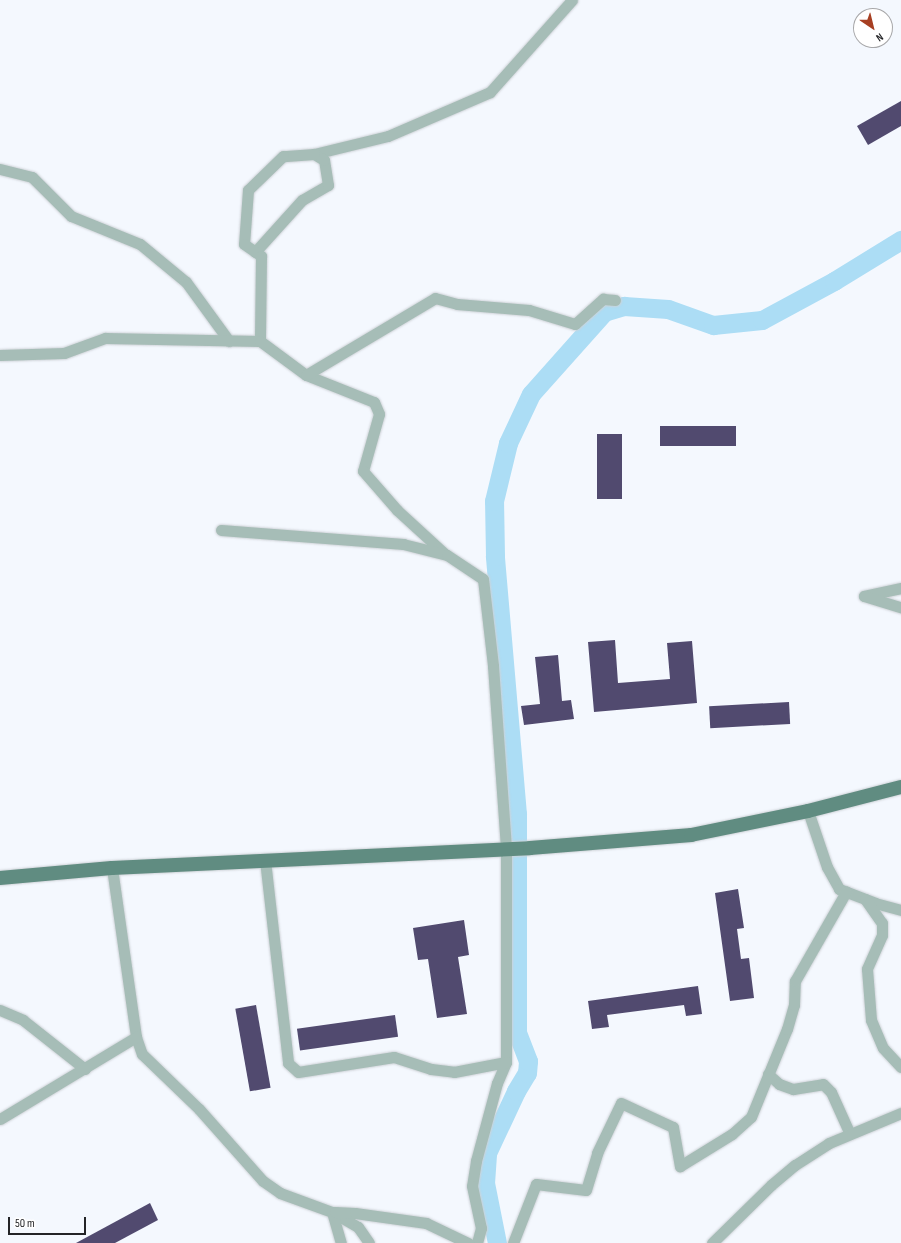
<!DOCTYPE html>
<html>
<head>
<meta charset="utf-8">
<style>
	body { margin:0 }
	#map { position:relative; width:901px; height:1243px; overflow:hidden; background:#f4f8fe; font-family:"Sofia Sans Condensed",sans-serif }
	div>[style] { position:absolute }
	.river>* { height:19px; margin:-9.5px; padding:0 9.5px; transform-origin:9.5px; border-radius:9.5px; background:#acddf5 }
	.building>* { inset:0; background:#514a6f; transform-origin:0 0 }
	.roads { filter:drop-shadow(0 0 1px #ced2d7) drop-shadow(0 0 1px #ced2d7) }
	.minor>* { height:11px; margin:-5.5px; padding:0 5.5px; transform-origin:5.5px; border-radius:5.5px; background:#a6bdb7 }
	.major>* { height:14px; margin:-7px; padding:0 7px; transform-origin:7px; border-radius:7px; background:#608c81 }
	span { translate:-50% -50%; white-space:nowrap; text-align:center; line-height:1.15; -webkit-text-stroke:4px #fff; paint-order:stroke }
	.north { position:absolute; left:853px; top:8px; width:40px; height:40px; box-sizing:border-box; background:#fff; border:1px solid #a7a7a9; border-radius:50%; rotate:145deg; font-size:11px; font-weight:700; line-height:16px; text-align:center; color:#232427 }
	.north::after { content:''; display:block; margin:auto; width:14px; height:18px; background:#a73f22; clip-path:polygon(50% 0,100% 100%,50% 72%,0 100%) }
	.scale { position:absolute; left:8px; top:1217px; width:78px; height:18px; box-sizing:border-box; border:2px solid #232427; border-top:0; padding-left:5px; font-size:12px; line-height:14px; white-space:nowrap; color:#232427; -webkit-text-stroke:3px #fff; paint-order:stroke }
</style>
</head>
<body>
<div id="map">
	<div class="river">
		<i style="left:497px;top:1243px;width:61px;rotate:-101.3deg"></i>
		<i style="left:485px;top:1183px;width:30px;rotate:-86deg"></i>
		<i style="left:487px;top:1153px;width:68px;rotate:-64.9deg"></i>
		<i style="left:516px;top:1091px;width:21px;rotate:-59deg"></i>
		<i style="left:527px;top:1073px;width:12px;rotate:-85deg"></i>
		<i style="left:528px;top:1061px;width:31px;rotate:-111deg"></i>
		<i style="left:517px;top:1032px;width:218px;rotate:-90deg"></i>
		<i style="left:517px;top:814px;width:259px;rotate:-94.9deg"></i>
		<i style="left:495px;top:556px;width:55px;rotate:-91deg"></i>
		<i style="left:494px;top:501px;width:60px;rotate:-76.4deg"></i>
		<i style="left:508px;top:443px;width:54px;rotate:-64.9deg"></i>
		<i style="left:531px;top:394px;width:110px;rotate:-48.3deg"></i>
		<i style="left:604px;top:312px;width:21px;rotate:-17deg"></i>
		<i style="left:624px;top:306px;width:44px;rotate:3.9deg"></i>
		<i style="left:668px;top:309px;width:48px;rotate:19.6deg"></i>
		<i style="left:713px;top:325px;width:49px;rotate:-5.8deg"></i>
		<i style="left:762px;top:320px;width:82px;rotate:-28.4deg"></i>
		<i style="left:834px;top:281px;width:79px;rotate:-31.5deg"></i>
	</div>
	<div class="building">
		<i style="clip-path:polygon(901px 101px,901px 126px,868px 145px,857px 126px)"></i>
		<i style="left:660px;top:426px;width:76px;height:20px"></i>
		<i style="left:597px;top:434px;width:25px;height:65px"></i>
		<i style="clip-path:polygon(615px 640px,618px 683px,670px 679px,667px 643px,692px 641px,697px 703px,594px 712px,588px 642px)"></i>
		<i style="clip-path:polygon(558px 655px,562px 701px,571px 700px,574px 719px,524px 725px,521px 706px,540px 704px,535px 657px)"></i>
		<i style="left:789px;top:702px;width:22px;height:80px;rotate:87deg"></i>
		<i style="clip-path:polygon(738px 889px,744px 928px,737px 929px,741px 959px,749px 958px,754px 998px,730px 1001px,715px 893px)"></i>
		<i style="clip-path:polygon(464px 920px,469px 955px,458px 957px,467px 1014px,437px 1018px,428px 959px,418px 960px,413px 928px)"></i>
		<i style="clip-path:polygon(698px 986px,702px 1014px,686px 1016px,684px 1005px,607px 1015px,609px 1027px,592px 1029px,588px 1001px)"></i>
		<i style="left:256px;top:1005px;width:84px;height:21px;rotate:80deg"></i>
		<i style="left:395px;top:1015px;width:22px;height:99px;rotate:82deg"></i>
		<i style="clip-path:polygon(150px 1203px,158px 1220px,115px 1243px,76px 1243px)"></i>
	</div>
	<div class="roads">
		<div class="minor">
			<i style="left:314px;top:154px;width:76px;rotate:-13.7deg"></i>
			<i style="left:388px;top:136px;width:111px;rotate:-23.3deg"></i>
			<i style="left:490px;top:92px;width:123px;rotate:-48.3deg"></i>
			<i style="left:0;top:169px;width:33px;rotate:14deg"></i>
			<i style="left:32px;top:177px;width:55px;rotate:45deg"></i>
			<i style="left:71px;top:216px;width:74px;rotate:22.1deg"></i>
			<i style="left:140px;top:244px;width:60px;rotate:39.6deg"></i>
			<i style="left:186px;top:282px;width:73px;rotate:53.9deg"></i>
			<i style="left:255px;top:252px;width:70px;rotate:-47.9deg"></i>
			<i style="left:302px;top:200px;width:30px;rotate:-30deg"></i>
			<i style="left:328px;top:185px;width:25px;rotate:-99deg"></i>
			<i style="left:324px;top:160px;width:12px;rotate:-149deg"></i>
			<i style="left:314px;top:154px;width:31px;rotate:176deg"></i>
			<i style="left:283px;top:156px;width:49px;rotate:135.8deg"></i>
			<i style="left:248px;top:190px;width:54px;rotate:94.2deg"></i>
			<i style="left:244px;top:244px;width:21px;rotate:35deg"></i>
			<i style="left:261px;top:256px;width:85px;rotate:90.7deg"></i>
			<i style="left:0;top:355px;width:64px;rotate:-1.8deg"></i>
			<i style="left:64px;top:353px;width:44px;rotate:-20.1deg"></i>
			<i style="left:105px;top:338px;width:155px;rotate:1.1deg"></i>
			<i style="left:260px;top:341px;width:57px;rotate:36.5deg"></i>
			<i style="left:306px;top:375px;width:73px;rotate:21.7deg"></i>
			<i style="left:374px;top:402px;width:13px;rotate:67deg"></i>
			<i style="left:379px;top:414px;width:59px;rotate:105.7deg"></i>
			<i style="left:363px;top:471px;width:52px;rotate:48.9deg"></i>
			<i style="left:397px;top:510px;width:64px;rotate:42.5deg"></i>
			<i style="left:306px;top:375px;width:150px;rotate:-30.8deg"></i>
			<i style="left:435px;top:298px;width:23px;rotate:15deg"></i>
			<i style="left:457px;top:304px;width:72px;rotate:4.8deg"></i>
			<i style="left:529px;top:310px;width:48px;rotate:16.9deg"></i>
			<i style="left:575px;top:324px;width:38px;rotate:-42deg"></i>
			<i style="left:603px;top:299px;width:12px;rotate:5deg"></i>
			<i style="left:221px;top:530px;width:183px;rotate:4.4deg"></i>
			<i style="left:403px;top:544px;width:45px;rotate:14deg"></i>
			<i style="left:447px;top:555px;width:43px;rotate:33.7deg"></i>
			<i style="left:483px;top:579px;width:88px;rotate:83.4deg"></i>
			<i style="left:493px;top:666px;width:182px;rotate:85.9deg"></i>
			<i style="left:506px;top:848px;width:214px;rotate:90deg"></i>
			<i style="left:506px;top:1062px;width:23px;rotate:113deg"></i>
			<i style="left:497px;top:1083px;width:81px;rotate:105.1deg"></i>
			<i style="left:476px;top:1161px;width:25px;rotate:99deg"></i>
			<i style="left:472px;top:1186px;width:43px;rotate:77.9deg"></i>
			<i style="left:481px;top:1228px;width:16px;rotate:105deg"></i>
			<i style="left:901px;top:588px;width:38px;rotate:168deg"></i>
			<i style="left:864px;top:596px;width:39px;rotate:17deg"></i>
			<i style="left:808px;top:811px;width:59px;rotate:71.3deg"></i>
			<i style="left:827px;top:867px;width:25px;rotate:61deg"></i>
			<i style="left:839px;top:889px;width:39px;rotate:21deg"></i>
			<i style="left:875px;top:903px;width:27px;rotate:15deg"></i>
			<i style="left:265px;top:860px;width:204px;rotate:83.5deg"></i>
			<i style="left:288px;top:1063px;width:13px;rotate:42deg"></i>
			<i style="left:298px;top:1072px;width:97px;rotate:-8.9deg"></i>
			<i style="left:394px;top:1057px;width:39px;rotate:18deg"></i>
			<i style="left:431px;top:1069px;width:23px;rotate:7deg"></i>
			<i style="left:454px;top:1072px;width:53px;rotate:-10.9deg"></i>
			<i style="left:112px;top:868px;width:171px;rotate:81.9deg"></i>
			<i style="left:136px;top:1037px;width:18px;rotate:71deg"></i>
			<i style="left:142px;top:1054px;width:79px;rotate:44deg"></i>
			<i style="left:199px;top:1109px;width:96px;rotate:48.4deg"></i>
			<i style="left:263px;top:1181px;width:21px;rotate:35deg"></i>
			<i style="left:280px;top:1193px;width:55px;rotate:20.1deg"></i>
			<i style="left:332px;top:1212px;width:30px;rotate:30deg"></i>
			<i style="left:358px;top:1227px;width:19px;rotate:55deg"></i>
			<i style="left:865px;top:899px;width:29px;rotate:55deg"></i>
			<i style="left:882px;top:923px;width:12px;rotate:90deg"></i>
			<i style="left:882px;top:935px;width:37px;rotate:114deg"></i>
			<i style="left:867px;top:969px;width:51px;rotate:85.5deg"></i>
			<i style="left:871px;top:1020px;width:30px;rotate:67deg"></i>
			<i style="left:883px;top:1048px;width:26px;rotate:47deg"></i>
			<i style="left:0;top:1010px;width:25px;rotate:23deg"></i>
			<i style="left:23px;top:1020px;width:79px;rotate:38.3deg"></i>
			<i style="left:768px;top:1074px;width:15px;rotate:42deg"></i>
			<i style="left:779px;top:1084px;width:15px;rotate:20deg"></i>
			<i style="left:793px;top:1089px;width:30px;rotate:-9deg"></i>
			<i style="left:823px;top:1084px;width:11px;rotate:45deg"></i>
			<i style="left:831px;top:1092px;width:46px;rotate:65.7deg"></i>
			<i style="left:0;top:1119px;width:159px;rotate:-31.1deg"></i>
			<i style="left:332px;top:1212px;width:32px;rotate:74deg"></i>
			<i style="left:335px;top:1212px;width:20px;rotate:3deg"></i>
			<i style="left:355px;top:1213px;width:72px;rotate:8deg"></i>
			<i style="left:426px;top:1223px;width:47px;rotate:25.5deg"></i>
			<i style="left:513px;top:1243px;width:63px;rotate:-68.7deg"></i>
			<i style="left:536px;top:1184px;width:50px;rotate:6.8deg"></i>
			<i style="left:586px;top:1190px;width:39px;rotate:-73deg"></i>
			<i style="left:597px;top:1153px;width:55px;rotate:-64.4deg"></i>
			<i style="left:621px;top:1103px;width:57px;rotate:24.8deg"></i>
			<i style="left:673px;top:1127px;width:40px;rotate:80deg"></i>
			<i style="left:680px;top:1166px;width:61px;rotate:-31.6deg"></i>
			<i style="left:732px;top:1134px;width:25px;rotate:-42deg"></i>
			<i style="left:751px;top:1117px;width:95px;rotate:-67.8deg"></i>
			<i style="left:787px;top:1029px;width:25px;rotate:-74deg"></i>
			<i style="left:794px;top:1005px;width:24px;rotate:-88deg"></i>
			<i style="left:795px;top:981px;width:103px;rotate:-60.2deg"></i>
			<i style="left:712px;top:1243px;width:83px;rotate:-44.5deg"></i>
			<i style="left:771px;top:1185px;width:31px;rotate:-40deg"></i>
			<i style="left:795px;top:1165px;width:40px;rotate:-32.9deg"></i>
			<i style="left:829px;top:1143px;width:78px;rotate:-22.6deg"></i>
		</div>
		<div class="major">
			<i style="left:0;top:878px;width:112px;rotate:-5.1deg"></i>
			<i style="left:112px;top:868px;width:418px;rotate:-2.7deg"></i>
			<i style="left:530px;top:848px;width:162px;rotate:-4.6deg"></i>
			<i style="left:691px;top:835px;width:119px;rotate:-11.6deg"></i>
			<i style="left:808px;top:811px;width:96px;rotate:-14.5deg"></i>
		</div>
	</div>
	<div class="north">N</div>
	<div class="scale">50 m</div>
</div>
</body>
</html>
